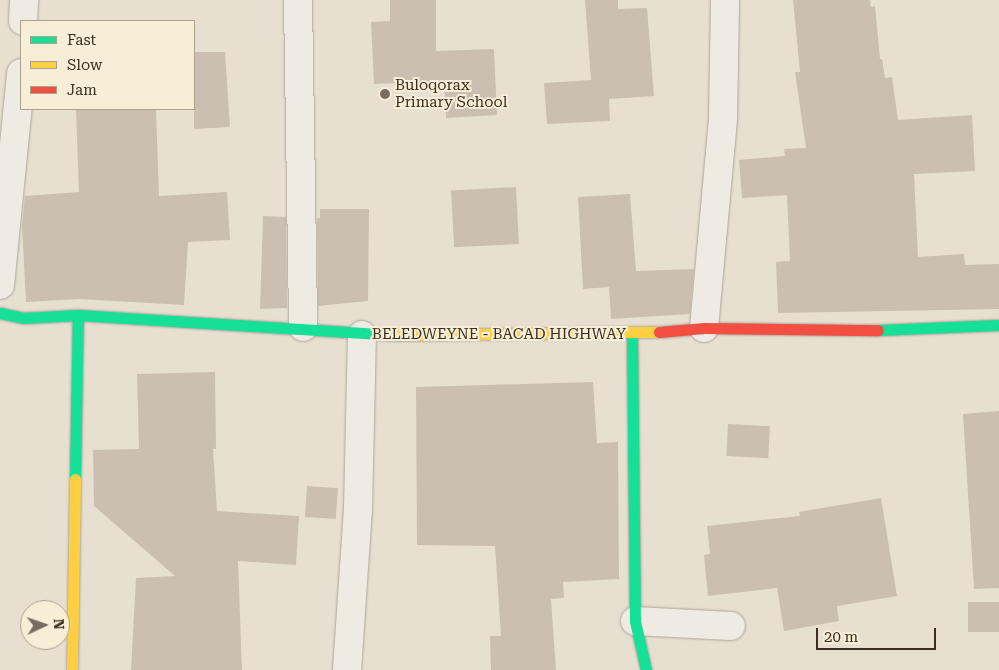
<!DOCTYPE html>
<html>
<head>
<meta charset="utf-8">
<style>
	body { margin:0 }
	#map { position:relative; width:999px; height:670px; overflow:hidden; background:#e7e0d1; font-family:"Roboto Serif",serif }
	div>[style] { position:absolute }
	.building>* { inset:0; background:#cbbfb2; transform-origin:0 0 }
	.roads { filter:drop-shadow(0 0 1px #ada599) drop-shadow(0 0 1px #ada599) }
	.street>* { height:28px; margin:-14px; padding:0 14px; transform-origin:14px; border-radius:14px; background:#efebe3 }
	.fast>* { height:11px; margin:-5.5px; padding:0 5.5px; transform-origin:5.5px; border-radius:5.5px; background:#16e098 }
	.slow>* { height:11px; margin:-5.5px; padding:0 5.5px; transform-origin:5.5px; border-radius:5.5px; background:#ffcf43 }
	.jam>* { height:11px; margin:-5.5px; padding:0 5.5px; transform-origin:5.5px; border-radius:5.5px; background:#f24e42 }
	.dots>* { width:14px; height:14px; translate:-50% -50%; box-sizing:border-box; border:2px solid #f7eed8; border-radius:50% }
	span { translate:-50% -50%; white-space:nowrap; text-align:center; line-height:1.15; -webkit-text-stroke:4px #f7eed8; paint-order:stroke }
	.poi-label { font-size:15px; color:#3d2e20 }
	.left { translate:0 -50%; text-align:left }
	.street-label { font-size:15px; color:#3d2e20 }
	.legend { position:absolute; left:20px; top:20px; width:175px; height:90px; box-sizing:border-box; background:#f7eed8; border:1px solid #ada18e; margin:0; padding:6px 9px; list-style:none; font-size:15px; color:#3d2e20 }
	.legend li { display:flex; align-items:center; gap:10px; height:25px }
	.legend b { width:25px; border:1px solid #ada18e }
	.north { position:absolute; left:20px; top:600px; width:50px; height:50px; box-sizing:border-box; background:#f7eed8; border:1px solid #ada18e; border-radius:50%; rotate:87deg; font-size:14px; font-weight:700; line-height:20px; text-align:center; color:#3d2e20 }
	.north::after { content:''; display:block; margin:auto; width:18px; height:22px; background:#786c5e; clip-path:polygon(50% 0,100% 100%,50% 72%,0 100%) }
	.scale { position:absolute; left:816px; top:628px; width:120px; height:22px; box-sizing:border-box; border:2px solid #3d2e20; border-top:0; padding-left:6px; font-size:15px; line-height:18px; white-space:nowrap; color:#3d2e20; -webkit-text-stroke:4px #f7eed8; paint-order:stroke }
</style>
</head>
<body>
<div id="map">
	<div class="building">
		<i style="clip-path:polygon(390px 0,436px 0,436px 51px,494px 49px,497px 115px,446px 118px,444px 81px,374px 84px,371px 22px,390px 21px)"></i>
		<i style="clip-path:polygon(585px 0,618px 0,618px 9px,647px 8px,654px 96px,609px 99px,610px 121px,547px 124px,544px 83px,591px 80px)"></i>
		<i style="clip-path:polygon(793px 0,870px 0,871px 7px,875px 6px,880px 59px,882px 59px,885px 78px,892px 77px,898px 120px,972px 115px,975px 171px,914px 174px,918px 257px,964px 254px,965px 265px,999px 264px,999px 309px,778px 313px,776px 262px,790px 261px,787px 195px,742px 198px,739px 160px,785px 156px,784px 149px,806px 148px,795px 72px,800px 72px)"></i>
		<i style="clip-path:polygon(194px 52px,225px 52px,230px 127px,194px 129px)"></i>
		<i style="clip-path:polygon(76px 109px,156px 109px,159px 196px,227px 192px,230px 240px,188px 242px,184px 305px,79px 299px,26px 302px,22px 226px,25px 196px,79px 192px)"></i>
		<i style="left:516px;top:187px;width:57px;height:65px;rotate:87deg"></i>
		<i style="clip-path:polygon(630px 194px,636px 271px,694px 269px,690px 314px,611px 319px,609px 287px,583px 289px,578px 197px)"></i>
		<i style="clip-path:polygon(320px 209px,369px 209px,368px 301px,318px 306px,317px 218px,320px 218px)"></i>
		<i style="clip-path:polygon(263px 216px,286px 217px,287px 308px,260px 309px)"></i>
		<i style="clip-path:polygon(215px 372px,216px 449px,213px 449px,217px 511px,299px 516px,296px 565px,238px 561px,242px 670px,131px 670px,136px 578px,175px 576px,94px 506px,93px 450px,139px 449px,137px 374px)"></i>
		<i style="clip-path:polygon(593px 382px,597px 443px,618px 442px,619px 579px,563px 582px,564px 598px,551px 599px,556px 670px,491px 670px,490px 636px,501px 636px,495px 546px,417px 545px,416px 387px)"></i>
		<i style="clip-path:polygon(999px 411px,999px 588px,974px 589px,963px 414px)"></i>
		<i style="left:728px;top:424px;width:42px;height:32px;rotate:3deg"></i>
		<i style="left:307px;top:486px;width:31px;height:31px;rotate:4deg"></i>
		<i style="clip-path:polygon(881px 498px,897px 596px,837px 606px,839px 621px,784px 631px,777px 588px,708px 596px,704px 555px,710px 554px,707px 526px,800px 516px,799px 512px)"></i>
		<i style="left:999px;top:602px;width:30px;height:31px;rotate:90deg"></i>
	</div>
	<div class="roads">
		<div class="street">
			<i style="left:298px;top:0;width:327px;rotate:89.1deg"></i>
			<i style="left:23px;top:21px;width:21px;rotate:-87deg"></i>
			<i style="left:0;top:285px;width:213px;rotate:-84.3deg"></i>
			<i style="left:704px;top:328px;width:211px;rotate:-84.8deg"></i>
			<i style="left:723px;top:118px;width:118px;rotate:-89deg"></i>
			<i style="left:635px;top:621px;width:96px;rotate:3deg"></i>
			<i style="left:347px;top:670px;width:161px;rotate:-86.1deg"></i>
			<i style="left:358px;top:509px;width:174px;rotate:-88.7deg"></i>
		</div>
		<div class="fast">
			<i style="left:0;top:313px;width:24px;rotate:12deg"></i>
			<i style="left:23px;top:318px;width:55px;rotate:-3.1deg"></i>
			<i style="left:78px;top:315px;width:322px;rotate:3.6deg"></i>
			<i style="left:878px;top:330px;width:121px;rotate:-2.4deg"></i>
			<i style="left:632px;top:335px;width:286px;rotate:89.4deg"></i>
			<i style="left:635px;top:621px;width:50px;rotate:77.3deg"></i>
			<i style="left:75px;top:479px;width:164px;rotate:-89deg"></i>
		</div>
		<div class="slow">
			<i style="left:399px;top:335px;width:260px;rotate:-0.7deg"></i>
			<i style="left:72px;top:670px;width:191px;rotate:-89.1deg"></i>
		</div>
		<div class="jam">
			<i style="left:659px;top:332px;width:45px;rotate:-5.1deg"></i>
			<i style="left:704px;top:328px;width:174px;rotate:0.7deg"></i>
		</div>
	</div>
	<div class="dots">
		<i style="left:385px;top:94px;background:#786c5e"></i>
	</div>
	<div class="poi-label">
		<span class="left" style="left:395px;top:94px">Buloqorax<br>Primary School</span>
	</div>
	<div class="street-label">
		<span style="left:499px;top:335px">BELEDWEYNE - BACAD HIGHWAY</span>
	</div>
	<ul class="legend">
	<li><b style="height:6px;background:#16e098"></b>Fast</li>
	<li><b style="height:6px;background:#ffcf43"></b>Slow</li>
	<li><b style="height:6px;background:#f24e42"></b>Jam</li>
	</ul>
	<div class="north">N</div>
	<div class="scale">20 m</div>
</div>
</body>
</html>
